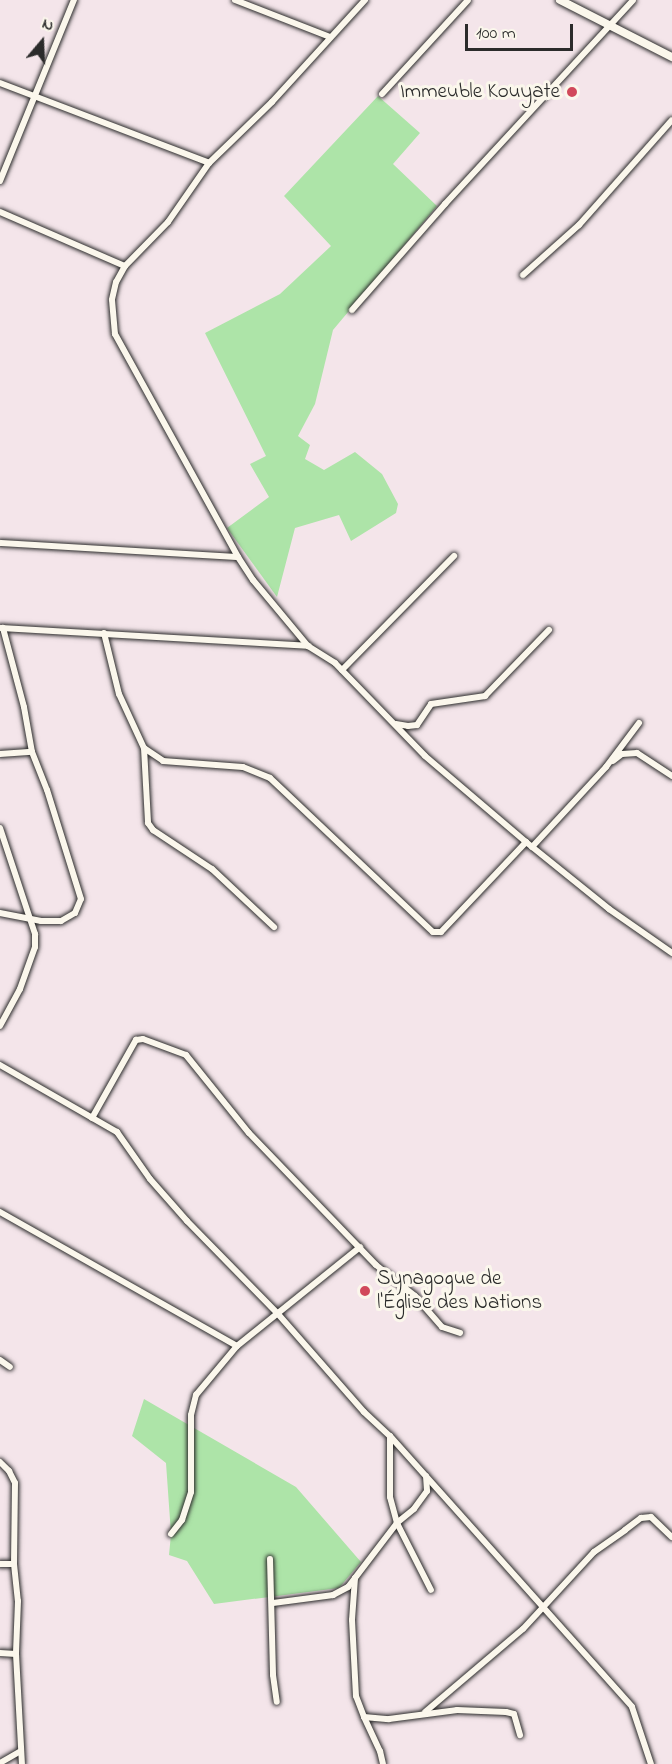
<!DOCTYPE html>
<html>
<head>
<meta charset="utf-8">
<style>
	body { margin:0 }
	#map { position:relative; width:672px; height:1764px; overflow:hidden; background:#f4e5ea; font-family:"Indie Flower",sans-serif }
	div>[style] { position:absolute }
	.green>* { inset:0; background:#ade4a8 }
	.roads { filter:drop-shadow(0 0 2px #2b2b2b) drop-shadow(0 0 2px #2b2b2b) }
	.street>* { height:6px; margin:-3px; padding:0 3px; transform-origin:3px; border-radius:3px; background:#fbf7ec }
	.secondary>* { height:8px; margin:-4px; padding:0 4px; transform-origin:4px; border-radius:4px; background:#fbf7ec }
	.dots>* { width:16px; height:16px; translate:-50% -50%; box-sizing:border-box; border:3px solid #fbf7ec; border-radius:50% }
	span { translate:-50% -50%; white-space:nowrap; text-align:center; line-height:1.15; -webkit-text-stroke:6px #fbf7ec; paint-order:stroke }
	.poi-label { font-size:21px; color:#2b2b2b }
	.right { translate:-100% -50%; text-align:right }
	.left { translate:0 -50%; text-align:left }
	.north { position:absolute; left:12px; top:12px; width:60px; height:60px; -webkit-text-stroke:4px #fbf7ec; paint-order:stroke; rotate:19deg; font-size:16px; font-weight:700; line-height:24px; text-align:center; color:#2b2b2b }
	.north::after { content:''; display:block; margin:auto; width:21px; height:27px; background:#2b2b2b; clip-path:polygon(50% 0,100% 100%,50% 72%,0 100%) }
	.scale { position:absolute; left:465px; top:24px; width:108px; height:27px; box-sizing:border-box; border:3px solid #2b2b2b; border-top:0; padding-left:8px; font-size:18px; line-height:21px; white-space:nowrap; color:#2b2b2b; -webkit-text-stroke:4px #fbf7ec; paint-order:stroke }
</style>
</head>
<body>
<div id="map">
	<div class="green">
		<i style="clip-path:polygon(378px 96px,420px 133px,393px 164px,437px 206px,333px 330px,315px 404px,298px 436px,310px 445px,305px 459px,324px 470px,355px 452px,382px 474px,398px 504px,396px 513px,351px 541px,339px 515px,295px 528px,277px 597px,227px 528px,269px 497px,250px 464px,266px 456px,205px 333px,280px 294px,331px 246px,284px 196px)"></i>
		<i style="clip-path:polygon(144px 1399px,296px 1487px,361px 1562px,339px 1588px,214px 1604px,187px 1561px,169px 1555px,171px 1534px,166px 1463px,132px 1436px)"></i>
	</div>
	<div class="roads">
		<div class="street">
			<i style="left:235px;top:0;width:102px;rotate:21.3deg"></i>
			<i style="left:365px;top:0;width:138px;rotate:132.4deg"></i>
			<i style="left:272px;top:102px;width:88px;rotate:135.9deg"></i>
			<i style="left:209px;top:163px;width:72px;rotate:124.8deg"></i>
			<i style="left:168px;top:222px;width:62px;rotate:134.3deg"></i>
			<i style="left:125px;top:266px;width:18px;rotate:119deg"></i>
			<i style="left:116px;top:282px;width:18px;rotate:103deg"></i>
			<i style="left:112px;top:300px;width:34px;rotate:85deg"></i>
			<i style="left:115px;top:334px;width:255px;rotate:61.1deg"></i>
			<i style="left:238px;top:557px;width:27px;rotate:57deg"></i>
			<i style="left:253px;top:580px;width:86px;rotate:50.2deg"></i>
			<i style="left:308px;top:646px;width:32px;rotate:32deg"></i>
			<i style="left:335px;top:663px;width:129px;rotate:45.9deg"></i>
			<i style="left:425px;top:756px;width:133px;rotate:40.4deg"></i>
			<i style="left:526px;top:842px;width:107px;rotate:38.9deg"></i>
			<i style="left:609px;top:909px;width:77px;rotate:34.9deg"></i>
			<i style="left:0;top:83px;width:224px;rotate:20.9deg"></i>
			<i style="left:382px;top:94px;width:127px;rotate:-47.5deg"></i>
			<i style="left:0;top:181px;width:196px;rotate:-67.8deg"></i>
			<i style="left:0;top:212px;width:136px;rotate:23.4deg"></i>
			<i style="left:523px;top:275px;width:75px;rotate:-41.8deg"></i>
			<i style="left:579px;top:225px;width:140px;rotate:-48.5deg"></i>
			<i style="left:352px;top:310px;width:141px;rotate:-48.7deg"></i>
			<i style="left:445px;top:204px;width:277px;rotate:-47.3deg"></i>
			<i style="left:0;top:543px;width:238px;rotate:3.4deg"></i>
			<i style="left:0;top:628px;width:309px;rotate:3.3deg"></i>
			<i style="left:104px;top:633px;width:63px;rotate:76.2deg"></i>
			<i style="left:119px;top:694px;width:60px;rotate:65.2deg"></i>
			<i style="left:144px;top:748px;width:23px;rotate:34deg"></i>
			<i style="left:163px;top:761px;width:80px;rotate:4.3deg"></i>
			<i style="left:243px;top:767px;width:29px;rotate:22deg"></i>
			<i style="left:270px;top:778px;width:224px;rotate:43.4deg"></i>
			<i style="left:433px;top:932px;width:8px"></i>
			<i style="left:441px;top:932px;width:124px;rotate:-46.6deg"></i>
			<i style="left:342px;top:670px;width:160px;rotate:-45.5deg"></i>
			<i style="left:396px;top:724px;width:12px;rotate:9deg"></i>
			<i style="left:408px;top:726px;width:9px;rotate:-6deg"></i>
			<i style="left:417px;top:725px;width:25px;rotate:-56deg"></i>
			<i style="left:431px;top:704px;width:55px;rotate:-8.4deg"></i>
			<i style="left:485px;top:696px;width:92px;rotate:-45.9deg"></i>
			<i style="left:144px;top:748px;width:75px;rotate:86.9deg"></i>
			<i style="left:148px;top:823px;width:9px;rotate:54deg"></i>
			<i style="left:153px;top:830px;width:71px;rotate:33.5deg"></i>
			<i style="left:212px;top:869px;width:85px;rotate:43.1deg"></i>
			<i style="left:0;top:754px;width:32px;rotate:-4deg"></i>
			<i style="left:613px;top:761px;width:11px;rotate:-38deg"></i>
			<i style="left:622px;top:754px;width:15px;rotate:-4deg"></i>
			<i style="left:637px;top:753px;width:42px;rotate:33.3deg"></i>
			<i style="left:0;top:828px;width:112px;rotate:71.7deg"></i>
			<i style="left:35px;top:934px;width:13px;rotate:90deg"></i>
			<i style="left:35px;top:947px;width:45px;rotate:109.7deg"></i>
			<i style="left:20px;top:989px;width:42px;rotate:118.4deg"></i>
			<i style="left:532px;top:847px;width:109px;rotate:-47.2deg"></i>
			<i style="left:606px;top:767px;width:55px;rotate:-53.1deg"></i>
			<i style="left:0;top:913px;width:42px;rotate:11deg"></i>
			<i style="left:41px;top:921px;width:20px"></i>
			<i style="left:61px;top:921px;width:16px;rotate:-30deg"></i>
			<i style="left:75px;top:913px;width:15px;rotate:-67deg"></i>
			<i style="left:81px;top:899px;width:114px;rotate:-107.3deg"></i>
			<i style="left:47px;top:790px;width:41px;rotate:-111.5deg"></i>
			<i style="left:32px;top:752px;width:46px;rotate:-100.1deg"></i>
			<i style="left:24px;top:707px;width:82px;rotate:-104.9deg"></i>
			<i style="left:0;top:1065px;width:135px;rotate:29.8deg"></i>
			<i style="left:117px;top:1132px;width:57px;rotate:54.9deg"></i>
			<i style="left:150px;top:1179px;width:56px;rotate:48.6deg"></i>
			<i style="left:187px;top:1221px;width:130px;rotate:45.6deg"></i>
			<i style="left:278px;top:1314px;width:130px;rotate:48.7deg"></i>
			<i style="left:364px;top:1412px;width:35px;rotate:43deg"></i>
			<i style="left:390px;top:1436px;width:363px;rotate:48.2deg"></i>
			<i style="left:632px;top:1707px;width:60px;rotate:71.6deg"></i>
			<i style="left:92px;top:1118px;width:90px;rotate:-60.6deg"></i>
			<i style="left:136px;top:1040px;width:7px;rotate:-8deg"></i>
			<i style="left:143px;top:1039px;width:46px;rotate:20.4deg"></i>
			<i style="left:186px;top:1055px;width:100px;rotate:51.1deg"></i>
			<i style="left:249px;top:1133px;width:183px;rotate:46.1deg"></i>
			<i style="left:376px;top:1265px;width:50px;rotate:38.5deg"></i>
			<i style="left:415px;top:1296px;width:41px;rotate:48.9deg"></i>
			<i style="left:442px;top:1327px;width:19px;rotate:18deg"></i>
			<i style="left:0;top:1212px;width:272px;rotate:29.5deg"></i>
			<i style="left:0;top:1360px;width:12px;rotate:35deg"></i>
			<i style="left:390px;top:1436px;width:61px;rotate:90deg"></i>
			<i style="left:390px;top:1497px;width:27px;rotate:75deg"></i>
			<i style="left:397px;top:1523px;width:75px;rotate:63.1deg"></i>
			<i style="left:0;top:1462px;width:13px;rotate:45deg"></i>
			<i style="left:9px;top:1471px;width:13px;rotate:63deg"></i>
			<i style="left:15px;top:1483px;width:81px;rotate:90.7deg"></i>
			<i style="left:426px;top:1476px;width:15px;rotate:86deg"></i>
			<i style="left:427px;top:1491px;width:22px;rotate:126deg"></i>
			<i style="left:414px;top:1509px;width:22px;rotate:141deg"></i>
			<i style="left:397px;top:1523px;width:69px;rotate:127.4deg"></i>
			<i style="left:355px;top:1578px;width:42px;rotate:94.1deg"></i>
			<i style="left:352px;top:1620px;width:76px;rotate:87deg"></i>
			<i style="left:356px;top:1696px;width:22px;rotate:69deg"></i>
			<i style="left:364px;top:1717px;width:25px;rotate:5deg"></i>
			<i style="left:389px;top:1719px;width:69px;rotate:-7.5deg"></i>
			<i style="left:457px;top:1710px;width:49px;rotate:2.3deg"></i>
			<i style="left:506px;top:1712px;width:8px;rotate:14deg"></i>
			<i style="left:514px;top:1714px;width:22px;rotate:74deg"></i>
			<i style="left:171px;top:1534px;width:18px;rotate:-52deg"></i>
			<i style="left:182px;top:1520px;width:29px;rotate:-72deg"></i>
			<i style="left:191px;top:1492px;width:77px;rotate:-90deg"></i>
			<i style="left:191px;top:1415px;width:21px;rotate:-76deg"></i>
			<i style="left:196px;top:1395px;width:64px;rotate:-50.1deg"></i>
			<i style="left:237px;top:1346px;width:158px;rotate:-38.8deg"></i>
			<i style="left:270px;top:1559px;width:116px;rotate:88.5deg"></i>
			<i style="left:273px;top:1675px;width:27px;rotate:82deg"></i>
			<i style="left:0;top:1564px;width:14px"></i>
			<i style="left:14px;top:1564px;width:37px;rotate:84deg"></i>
			<i style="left:18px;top:1601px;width:53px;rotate:92.2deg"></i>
			<i style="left:16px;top:1654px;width:110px;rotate:86.9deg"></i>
			<i style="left:273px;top:1603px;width:61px;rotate:-7.6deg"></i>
			<i style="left:333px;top:1595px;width:17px;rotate:-28deg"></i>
			<i style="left:348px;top:1587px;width:11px;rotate:-52deg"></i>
			<i style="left:0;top:1653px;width:16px;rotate:4deg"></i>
			<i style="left:425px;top:1712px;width:128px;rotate:-40.3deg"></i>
			<i style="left:523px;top:1629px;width:105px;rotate:-47.3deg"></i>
			<i style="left:594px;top:1552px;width:38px;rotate:-35deg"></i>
			<i style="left:625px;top:1530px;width:20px;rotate:-37deg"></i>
			<i style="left:641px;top:1518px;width:10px;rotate:-6deg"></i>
			<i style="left:651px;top:1517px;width:29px;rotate:44deg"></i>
			<i style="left:364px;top:1717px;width:38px;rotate:65deg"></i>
			<i style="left:380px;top:1751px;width:13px;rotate:77deg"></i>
			<i style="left:0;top:1763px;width:24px;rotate:-30deg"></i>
		</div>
		<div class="secondary">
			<i style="left:560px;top:0;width:126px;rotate:27deg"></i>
		</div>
	</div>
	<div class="dots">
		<i style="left:572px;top:92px;background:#d1495b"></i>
		<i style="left:365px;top:1291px;background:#d1495b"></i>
	</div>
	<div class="poi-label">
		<span class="right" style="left:560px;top:92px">Immeuble Kouyate</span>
		<span class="left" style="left:377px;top:1291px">Synagogue de<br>l'Église des Nations</span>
	</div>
	<div class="north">N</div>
	<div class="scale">100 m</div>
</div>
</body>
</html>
